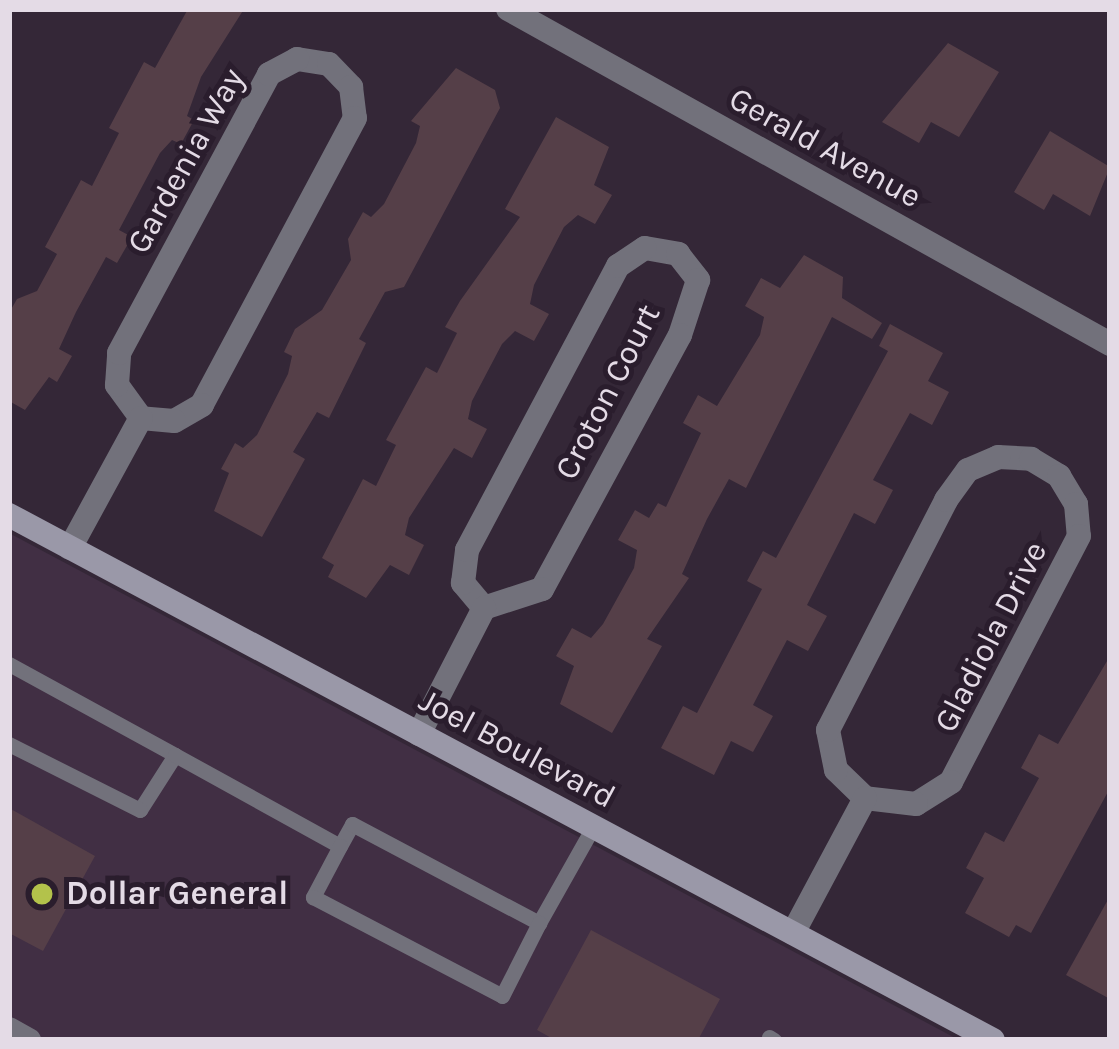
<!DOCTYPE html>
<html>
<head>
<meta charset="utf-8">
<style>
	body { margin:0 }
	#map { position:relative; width:1119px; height:1049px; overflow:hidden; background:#342737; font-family:Karla,sans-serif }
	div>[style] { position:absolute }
	.built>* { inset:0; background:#412f44 }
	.building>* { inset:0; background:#553f48 }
	.service>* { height:15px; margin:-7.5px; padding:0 7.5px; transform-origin:7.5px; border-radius:7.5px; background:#72717b }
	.minor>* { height:24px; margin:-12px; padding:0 12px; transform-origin:12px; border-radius:12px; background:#72717b }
	.secondary>* { height:24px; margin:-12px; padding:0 12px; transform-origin:12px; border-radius:12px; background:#9a98a8 }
	.dots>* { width:33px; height:33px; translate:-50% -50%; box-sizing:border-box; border:6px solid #2a1d2d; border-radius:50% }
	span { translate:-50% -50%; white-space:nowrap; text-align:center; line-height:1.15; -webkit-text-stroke:10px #2a1d2d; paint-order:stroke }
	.street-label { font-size:33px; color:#e4dbe6 }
	.poi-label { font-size:33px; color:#e4dbe6; font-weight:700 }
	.left { translate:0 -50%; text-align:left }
	.frame { position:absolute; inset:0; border:12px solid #e4dbe6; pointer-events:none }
</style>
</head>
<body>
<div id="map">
	<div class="built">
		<i style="clip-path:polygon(9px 533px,959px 1040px,23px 1040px,9px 1033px)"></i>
	</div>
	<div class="building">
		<i style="clip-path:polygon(188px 9px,244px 9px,201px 77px,187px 116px,194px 120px,181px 144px,172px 140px,160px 153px,119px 230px,132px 237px,117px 263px,106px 257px,76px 312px,59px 349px,72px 356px,57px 382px,49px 377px,25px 410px,9px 401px,9px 313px,17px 299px,37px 291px,57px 254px,45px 247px,81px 180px,92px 186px,119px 133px,109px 128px,144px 62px,155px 68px)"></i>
		<i style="clip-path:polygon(948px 43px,999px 72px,959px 137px,931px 122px,919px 143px,882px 122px)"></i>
		<i style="clip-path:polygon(456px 68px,495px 90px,500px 108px,404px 287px,385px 292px,359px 339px,366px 343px,329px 418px,317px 412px,293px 452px,305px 459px,262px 537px,214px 511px,229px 473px,221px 469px,235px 443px,243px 448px,257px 435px,288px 374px,292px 356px,284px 352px,295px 329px,322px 310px,351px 260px,348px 239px,363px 212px,371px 217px,384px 204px,416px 143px,420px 126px,411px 121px)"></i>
		<i style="clip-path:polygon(556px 117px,609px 147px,594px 185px,612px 195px,595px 224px,578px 215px,564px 227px,534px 285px,530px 304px,549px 314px,534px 341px,515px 331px,502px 344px,472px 401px,468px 419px,487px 429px,472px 458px,454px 448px,409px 518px,405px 535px,424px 545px,409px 575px,390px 565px,366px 598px,328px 577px,334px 565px,322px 558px,363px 479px,376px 486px,396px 445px,386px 440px,426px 367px,437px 373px,457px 333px,445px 327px,460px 301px,520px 217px,505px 209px)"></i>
		<i style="clip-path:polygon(1050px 131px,1110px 167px,1090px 216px,1053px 194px,1044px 210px,1014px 192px)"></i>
		<i style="clip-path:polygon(804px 255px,843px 277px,842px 298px,882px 323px,872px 339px,832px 317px,746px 488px,729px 479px,707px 519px,682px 574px,689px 578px,647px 639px,662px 646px,612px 733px,560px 704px,574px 666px,556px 656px,572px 628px,591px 638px,603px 624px,634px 568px,637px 550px,618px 540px,635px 510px,649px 518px,658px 503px,666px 507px,701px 433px,683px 423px,698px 395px,717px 406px,760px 335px,764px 317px,745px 306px,761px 278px,780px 288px)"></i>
		<i style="clip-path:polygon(890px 324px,943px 353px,928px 381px,949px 392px,932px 425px,910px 413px,873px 480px,893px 490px,875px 524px,854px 513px,807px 605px,827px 616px,808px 651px,787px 640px,753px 705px,773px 716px,753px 752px,731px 741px,714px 775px,661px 748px,683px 706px,697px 713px,762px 589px,747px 581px,763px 551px,776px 558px,888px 351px,879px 346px)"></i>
		<i style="clip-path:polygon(1110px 656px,1110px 788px,1031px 933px,1016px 925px,1009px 937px,965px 913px,984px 878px,966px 868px,985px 832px,1004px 842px,1039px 778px,1021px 768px,1039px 734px,1058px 744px)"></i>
		<i style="clip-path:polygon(9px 808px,95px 856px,43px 951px,9px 933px)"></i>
		<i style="clip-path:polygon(1110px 896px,1110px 999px,1066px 975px)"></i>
		<i style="clip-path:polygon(591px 930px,720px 999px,698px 1040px,555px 1040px,537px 1030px)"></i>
	</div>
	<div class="service">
		<i style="left:9px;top:664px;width:189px;rotate:28.7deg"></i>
		<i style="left:175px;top:755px;width:65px;rotate:122.5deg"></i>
		<i style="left:140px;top:810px;width:147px;rotate:-153.3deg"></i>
		<i style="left:175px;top:755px;width:188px;rotate:28.9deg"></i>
		<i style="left:340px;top:846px;width:25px;rotate:-61deg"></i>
		<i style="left:352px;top:824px;width:212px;rotate:27.9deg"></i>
		<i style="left:539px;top:923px;width:110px;rotate:-60.6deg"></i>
		<i style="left:340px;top:846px;width:58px;rotate:117.9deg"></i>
		<i style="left:313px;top:897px;width:213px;rotate:27.6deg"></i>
		<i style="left:502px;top:996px;width:82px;rotate:-63.1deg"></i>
		<i style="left:769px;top:1037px;width:6px;rotate:31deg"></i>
	</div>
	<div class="minor">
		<i style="left:508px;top:9px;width:689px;rotate:29.09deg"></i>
		<i style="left:297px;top:59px;width:32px;rotate:9deg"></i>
		<i style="left:329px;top:64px;width:32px;rotate:46deg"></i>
		<i style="left:351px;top:87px;width:31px;rotate:83deg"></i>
		<i style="left:355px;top:118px;width:325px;rotate:118.1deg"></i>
		<i style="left:202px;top:405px;width:32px;rotate:150deg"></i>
		<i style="left:174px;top:421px;width:33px;rotate:-175deg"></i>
		<i style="left:141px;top:418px;width:41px;rotate:-126deg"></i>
		<i style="left:117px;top:385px;width:32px;rotate:-86deg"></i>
		<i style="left:119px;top:353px;width:317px;rotate:-61.7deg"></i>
		<i style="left:269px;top:74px;width:32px;rotate:-28deg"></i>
		<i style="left:645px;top:248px;width:34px;rotate:10deg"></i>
		<i style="left:678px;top:254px;width:33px;rotate:52deg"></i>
		<i style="left:698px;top:280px;width:58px;rotate:108.1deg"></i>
		<i style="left:680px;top:335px;width:289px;rotate:118.5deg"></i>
		<i style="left:542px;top:589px;width:61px;rotate:161.9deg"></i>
		<i style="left:484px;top:608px;width:33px;rotate:-130deg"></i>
		<i style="left:463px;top:583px;width:33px;rotate:-83deg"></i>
		<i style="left:467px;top:550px;width:322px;rotate:-62deg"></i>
		<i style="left:618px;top:266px;width:32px;rotate:-34deg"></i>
		<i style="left:998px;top:457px;width:33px;rotate:3deg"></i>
		<i style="left:1031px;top:459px;width:33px;rotate:31deg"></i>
		<i style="left:1059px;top:476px;width:33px;rotate:59deg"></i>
		<i style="left:1076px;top:504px;width:32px;rotate:85deg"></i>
		<i style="left:1079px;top:536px;width:277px;rotate:117.5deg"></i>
		<i style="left:951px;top:782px;width:41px;rotate:147.8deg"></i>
		<i style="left:916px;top:804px;width:51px;rotate:-173.3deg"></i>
		<i style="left:865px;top:798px;width:40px;rotate:-136deg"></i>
		<i style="left:836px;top:770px;width:41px;rotate:-101.3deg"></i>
		<i style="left:828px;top:730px;width:259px;rotate:-62.8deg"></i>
		<i style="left:946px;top:500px;width:37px;rotate:-54deg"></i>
		<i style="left:968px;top:470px;width:33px;rotate:-23deg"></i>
		<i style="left:70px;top:548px;width:148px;rotate:-61.4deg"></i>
		<i style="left:419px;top:734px;width:142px;rotate:-62.7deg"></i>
		<i style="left:793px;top:933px;width:153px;rotate:-61.9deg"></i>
		<i style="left:9px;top:1029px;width:23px;rotate:29deg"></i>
	</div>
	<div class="secondary">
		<i style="left:9px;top:515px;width:1115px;rotate:28.08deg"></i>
	</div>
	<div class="dots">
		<i style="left:42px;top:894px;background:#b3c24b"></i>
	</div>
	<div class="street-label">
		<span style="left:825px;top:148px;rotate:29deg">Gerald Avenue</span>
		<span style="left:186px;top:161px;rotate:-61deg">Gardenia Way</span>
		<span style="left:608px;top:392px;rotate:-63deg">Croton Court</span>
		<span style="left:991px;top:637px;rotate:-63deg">Gladiola Drive</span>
		<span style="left:517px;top:749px;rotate:28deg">Joel Boulevard</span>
	</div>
	<div class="poi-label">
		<span class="left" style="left:66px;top:894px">Dollar General</span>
	</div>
	<div class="frame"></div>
</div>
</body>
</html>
